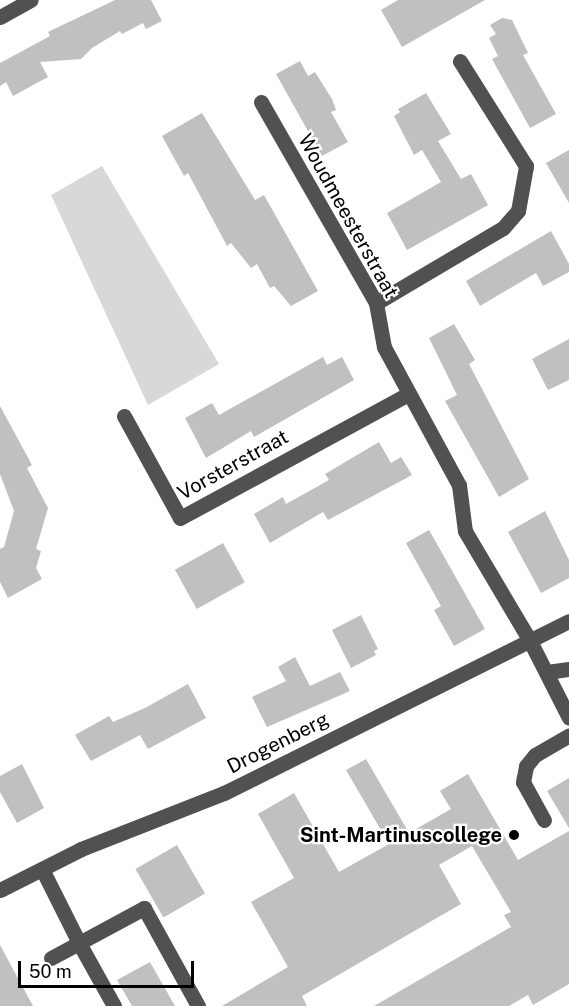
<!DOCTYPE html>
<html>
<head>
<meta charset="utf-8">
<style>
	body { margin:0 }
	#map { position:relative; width:569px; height:1006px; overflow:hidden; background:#fff; font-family:"Public Sans",sans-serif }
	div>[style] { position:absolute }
	.green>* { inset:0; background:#d8d8d8 }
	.building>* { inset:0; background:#c0c0c0; transform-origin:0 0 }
	.minor>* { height:15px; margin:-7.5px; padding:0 7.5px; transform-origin:7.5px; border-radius:7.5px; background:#515151 }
	.dots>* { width:16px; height:16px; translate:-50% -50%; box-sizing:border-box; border:3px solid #fff; border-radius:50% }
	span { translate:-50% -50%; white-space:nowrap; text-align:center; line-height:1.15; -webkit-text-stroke:4.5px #fff; paint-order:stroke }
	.street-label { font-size:20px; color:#000 }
	.poi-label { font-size:20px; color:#000; font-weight:700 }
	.right { translate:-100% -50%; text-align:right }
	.scale { position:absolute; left:18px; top:961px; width:176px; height:27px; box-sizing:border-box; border:3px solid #000; border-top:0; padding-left:8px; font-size:18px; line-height:21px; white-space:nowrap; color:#000; -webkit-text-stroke:4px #fff; paint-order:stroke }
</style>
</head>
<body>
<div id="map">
	<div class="green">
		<i style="clip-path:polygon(102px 166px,219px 364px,148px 405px,51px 195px)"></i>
	</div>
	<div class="building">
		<i style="clip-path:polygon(115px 0,151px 0,162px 21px,146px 29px,143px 23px,122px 34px,120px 31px,92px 48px,81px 59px,40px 62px,48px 77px,13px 96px,6px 82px,0 86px,0 63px,50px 36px,48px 32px)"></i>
		<i style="clip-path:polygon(398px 0,485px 0,402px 47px,381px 10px)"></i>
		<i style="clip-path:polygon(502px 18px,512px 20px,528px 53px,523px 55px,556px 114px,530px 128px,492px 59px,498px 56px,489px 38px,496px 34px,490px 25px)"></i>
		<i style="clip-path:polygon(300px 61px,308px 76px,315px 72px,332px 99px,336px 110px,331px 112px,348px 142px,322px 156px,276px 74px)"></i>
		<i style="clip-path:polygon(426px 93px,451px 134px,438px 141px,461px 179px,471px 174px,488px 205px,407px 250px,387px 213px,441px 182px,422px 150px,414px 155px,394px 116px,400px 112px,398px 109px)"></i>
		<i style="clip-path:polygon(202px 113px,255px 200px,264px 195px,318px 291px,291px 306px,274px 286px,270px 288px,257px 264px,251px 268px,231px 243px,227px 246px,188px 173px,184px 176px,162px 136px)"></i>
		<i style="clip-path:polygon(569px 150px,569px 203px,546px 163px)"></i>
		<i style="clip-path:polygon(551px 231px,569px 264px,569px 272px,543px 286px,536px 273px,480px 306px,466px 281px)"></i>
		<i style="clip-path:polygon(454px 324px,475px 360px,469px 364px,529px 479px,499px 497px,445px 401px,457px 395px,429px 338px)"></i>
		<i style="clip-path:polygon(569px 339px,569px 380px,548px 390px,532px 359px)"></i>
		<i style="clip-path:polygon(323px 357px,327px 365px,342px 357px,354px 380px,254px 437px,251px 431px,206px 458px,185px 418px,212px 403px,219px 415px)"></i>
		<i style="clip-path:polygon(0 406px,32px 465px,27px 468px,48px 508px,36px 549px,41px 551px,36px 568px,42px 579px,8px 598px,0 582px,0 549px,4px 547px,14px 511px,0 474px)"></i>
		<i style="clip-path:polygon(379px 442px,391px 463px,401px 457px,412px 475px,328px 520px,323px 512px,270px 543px,254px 514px,283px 497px,286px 504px,329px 480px,325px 474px)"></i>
		<i style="clip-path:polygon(545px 511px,569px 560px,569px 578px,541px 593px,508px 532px)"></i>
		<i style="clip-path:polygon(429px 530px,485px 629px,454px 646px,434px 610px,441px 606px,406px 543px)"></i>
		<i style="left:223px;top:543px;width:45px;height:55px;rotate:61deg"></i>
		<i style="clip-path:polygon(361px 615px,378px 649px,374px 651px,376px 655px,351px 668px,332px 630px)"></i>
		<i style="clip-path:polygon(295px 657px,310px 686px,340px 672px,350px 691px,267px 727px,252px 697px,286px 681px,278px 667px)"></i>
		<i style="clip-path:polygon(188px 684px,206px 718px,148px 749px,140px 735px,91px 761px,75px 735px,109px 716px,113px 722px,145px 708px)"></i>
		<i style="clip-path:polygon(366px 759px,409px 833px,451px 809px,440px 791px,468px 774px,518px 860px,569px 831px,569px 984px,533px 1005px,528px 995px,509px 1006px,374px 1006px,511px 927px,504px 915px,511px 912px,472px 846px,439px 865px,461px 904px,302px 996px,307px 1006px,222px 1006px,288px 967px,251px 902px,294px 878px,258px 814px,294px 793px,339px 872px,389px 844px,346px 770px)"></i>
		<i style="clip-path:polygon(22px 764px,44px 808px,17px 823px,0 792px,0 776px)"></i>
		<i style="clip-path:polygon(569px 778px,569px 828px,547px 791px)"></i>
		<i style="left:177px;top:845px;width:56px;height:48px;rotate:60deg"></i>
		<i style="clip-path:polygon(0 945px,33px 1006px,0 1006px)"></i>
		<i style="clip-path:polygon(150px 962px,175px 1006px,132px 1006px,117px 980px)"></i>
	</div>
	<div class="minor">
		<i style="left:0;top:17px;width:35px;rotate:-29deg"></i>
		<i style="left:261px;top:102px;width:232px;rotate:60.2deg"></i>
		<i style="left:376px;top:303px;width:45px;rotate:79.7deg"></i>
		<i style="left:384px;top:347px;width:157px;rotate:61.5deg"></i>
		<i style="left:459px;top:485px;width:46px;rotate:82.6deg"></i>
		<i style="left:465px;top:531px;width:128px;rotate:59.4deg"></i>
		<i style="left:530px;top:641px;width:86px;rotate:63.1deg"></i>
		<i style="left:376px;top:303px;width:147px;rotate:-30.6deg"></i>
		<i style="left:503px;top:228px;width:23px;rotate:-49deg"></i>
		<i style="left:518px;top:211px;width:46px;rotate:-79.9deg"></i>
		<i style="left:526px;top:166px;width:124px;rotate:-122.2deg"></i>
		<i style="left:124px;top:416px;width:116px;rotate:61.2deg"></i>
		<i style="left:180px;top:518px;width:260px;rotate:-28.5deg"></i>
		<i style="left:547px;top:672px;width:22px;rotate:-8deg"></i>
		<i style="left:544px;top:820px;width:43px;rotate:-118.9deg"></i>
		<i style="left:523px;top:782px;width:16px;rotate:-79deg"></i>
		<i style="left:526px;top:766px;width:14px;rotate:-51deg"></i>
		<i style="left:535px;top:755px;width:39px;rotate:-30deg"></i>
		<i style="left:42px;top:869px;width:83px;rotate:63.4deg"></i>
		<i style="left:79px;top:943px;width:74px;rotate:-28.3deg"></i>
		<i style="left:144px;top:908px;width:112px;rotate:61.1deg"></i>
		<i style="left:0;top:890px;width:91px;rotate:-26.8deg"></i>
		<i style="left:81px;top:849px;width:154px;rotate:-21.4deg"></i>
		<i style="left:224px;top:793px;width:385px;rotate:-26.5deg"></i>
		<i style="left:51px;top:958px;width:32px;rotate:-28deg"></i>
		<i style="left:79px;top:943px;width:72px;rotate:60.9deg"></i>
	</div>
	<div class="dots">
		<i style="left:514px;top:835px;background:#000"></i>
	</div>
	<div class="street-label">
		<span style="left:348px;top:216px;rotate:61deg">Woudmeesterstraat</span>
		<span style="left:233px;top:465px;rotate:-29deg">Vorsterstraat</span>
		<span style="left:278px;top:743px;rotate:-27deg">Drogenberg</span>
	</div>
	<div class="poi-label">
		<span class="right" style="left:502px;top:835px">Sint-Martinuscollege</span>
	</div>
	<div class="scale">50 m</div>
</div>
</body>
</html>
